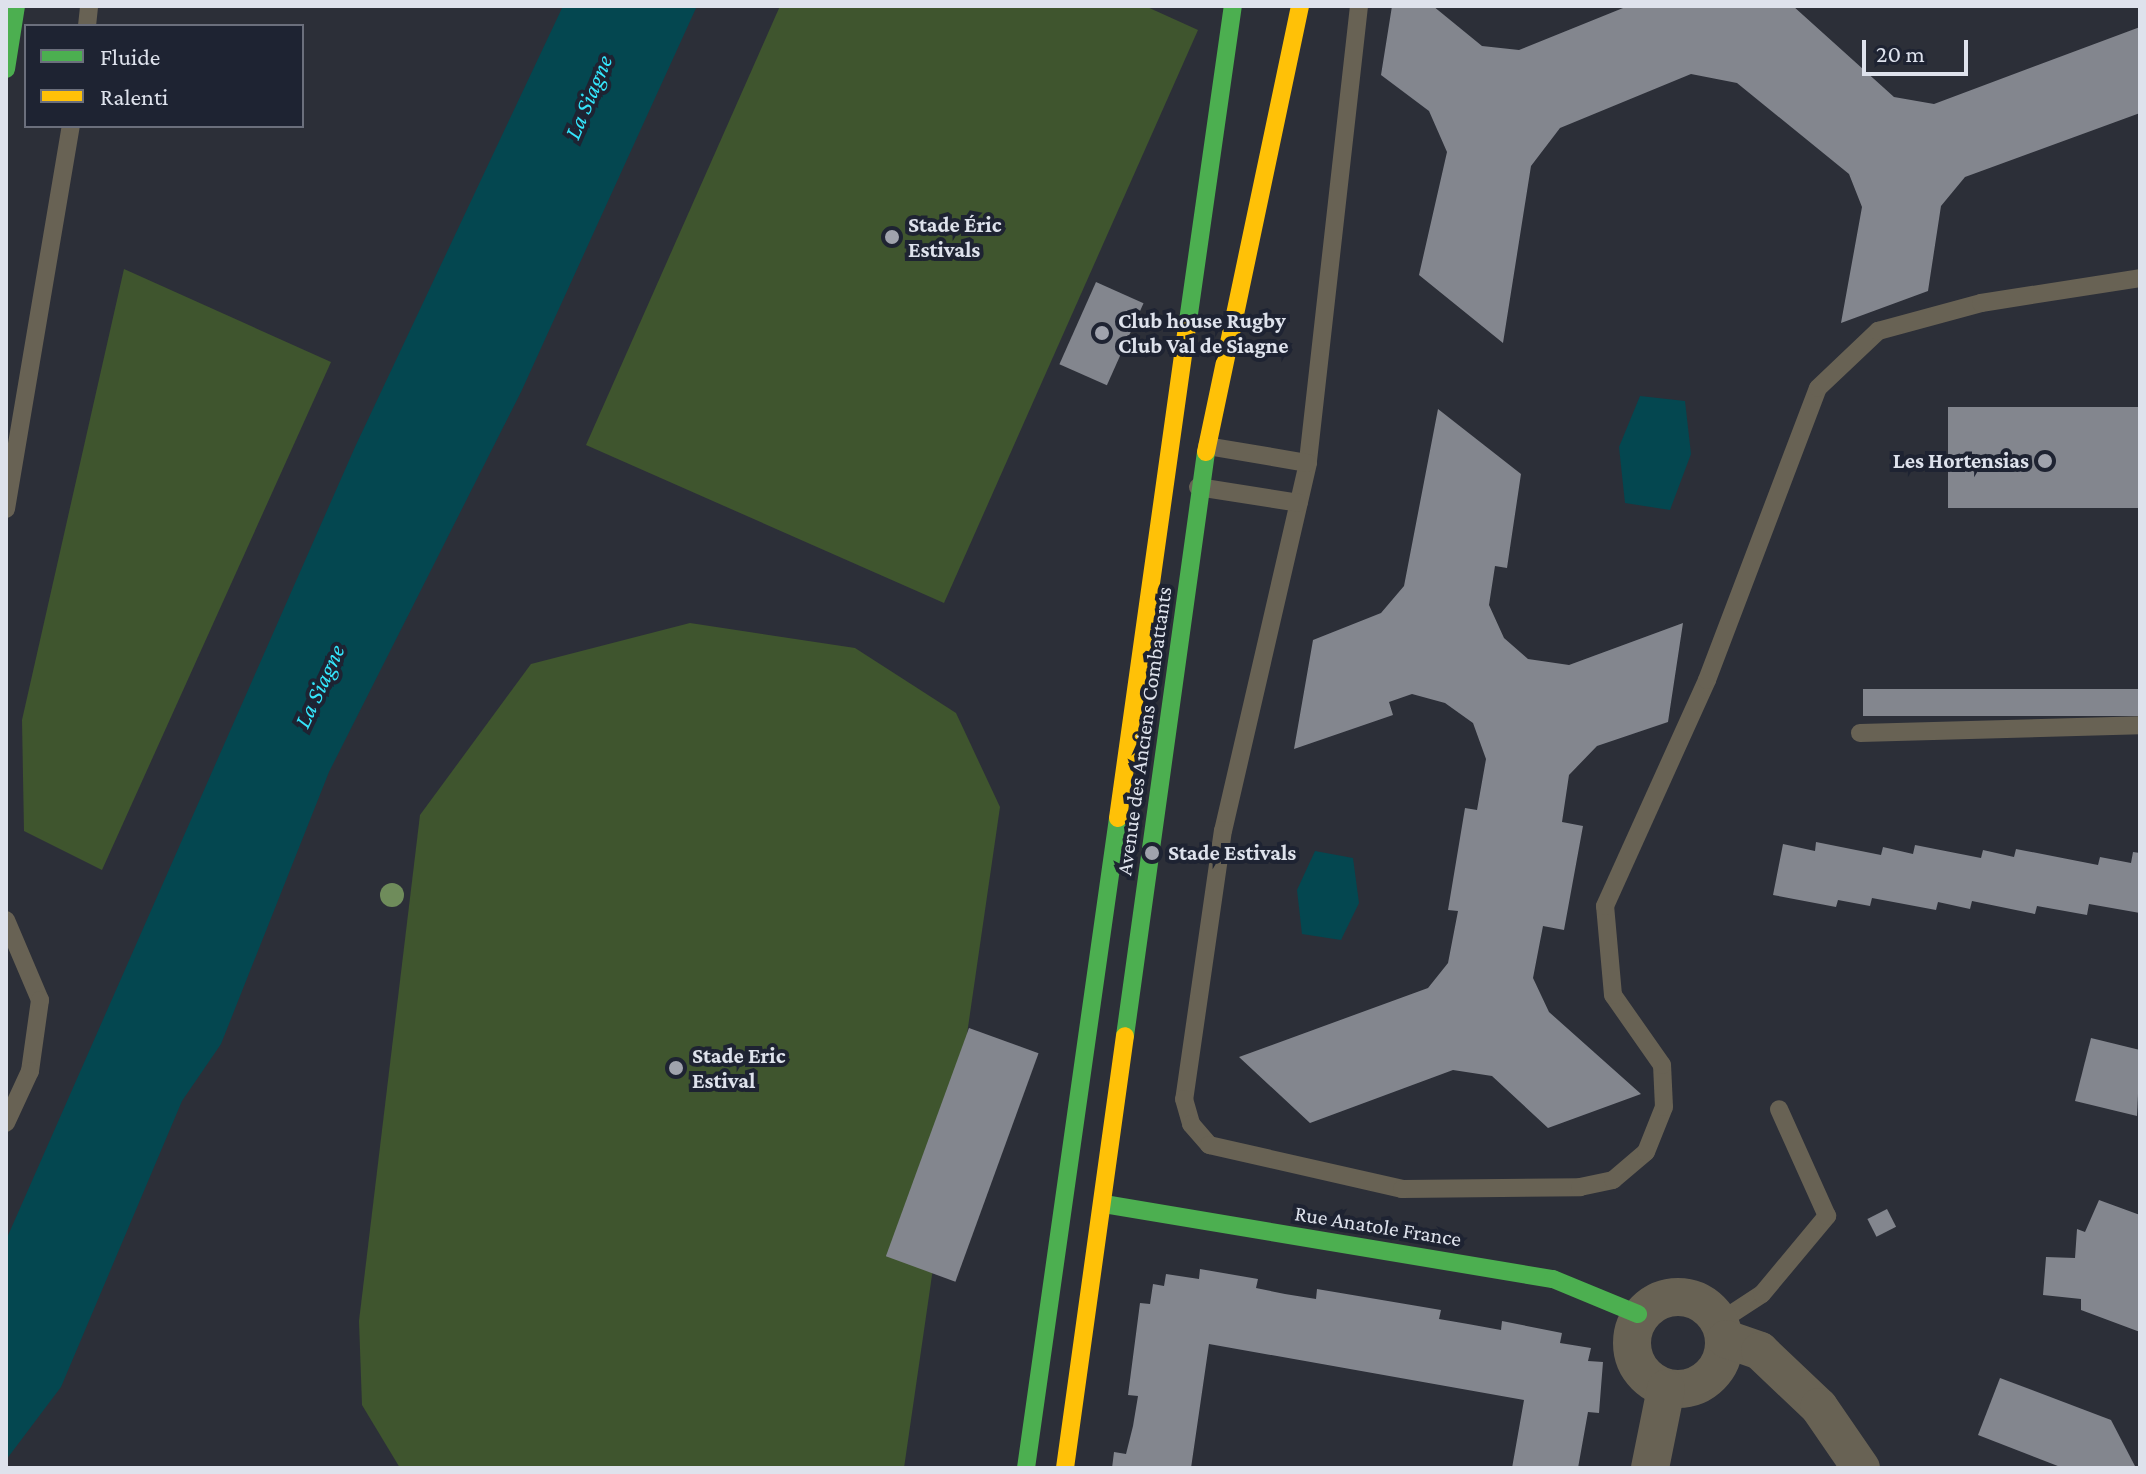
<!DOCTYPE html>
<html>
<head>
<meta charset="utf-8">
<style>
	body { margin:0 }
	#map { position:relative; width:2146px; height:1474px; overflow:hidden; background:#2c2f38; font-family:"Crimson Pro",serif }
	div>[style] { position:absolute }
	.green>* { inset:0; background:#3f552e }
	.water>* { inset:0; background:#044750 }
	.building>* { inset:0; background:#83868e; transform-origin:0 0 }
	.lane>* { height:18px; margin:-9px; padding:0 9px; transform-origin:9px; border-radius:9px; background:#686254 }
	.street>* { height:38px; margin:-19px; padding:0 19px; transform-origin:19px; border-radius:19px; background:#686254 }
	.street>.ring { margin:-19px; padding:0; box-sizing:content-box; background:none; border:38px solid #686254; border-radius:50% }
	.fast>* { height:18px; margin:-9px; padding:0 9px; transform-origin:9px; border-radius:9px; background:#4caf50 }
	.slow>* { height:18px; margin:-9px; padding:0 9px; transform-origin:9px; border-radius:9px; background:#ffc107 }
	.trees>* { width:24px; height:24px; margin:-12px; border-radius:50%; background:#6f8c5b }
	.dots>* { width:22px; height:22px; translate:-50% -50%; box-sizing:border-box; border:4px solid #1e2332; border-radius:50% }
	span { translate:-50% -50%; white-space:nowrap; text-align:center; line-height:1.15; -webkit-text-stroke:8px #1e2332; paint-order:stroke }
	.poi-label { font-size:22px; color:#dee2ec; font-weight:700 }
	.left { translate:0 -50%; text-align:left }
	.right { translate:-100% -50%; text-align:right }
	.street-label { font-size:22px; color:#dee2ec }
	.water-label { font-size:24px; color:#34e6fc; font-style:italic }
	.frame { position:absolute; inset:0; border:8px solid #dee2ec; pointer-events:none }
	.legend { position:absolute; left:24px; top:24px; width:280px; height:104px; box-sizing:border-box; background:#1e2332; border:2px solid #6b6f7c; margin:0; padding:10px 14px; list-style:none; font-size:24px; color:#dee2ec }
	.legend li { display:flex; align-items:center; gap:16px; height:40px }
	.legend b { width:40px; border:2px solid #6b6f7c }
	.scale { position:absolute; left:1862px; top:40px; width:106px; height:36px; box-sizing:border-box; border:4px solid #dee2ec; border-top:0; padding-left:10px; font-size:24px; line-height:28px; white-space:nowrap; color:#dee2ec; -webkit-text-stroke:6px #1e2332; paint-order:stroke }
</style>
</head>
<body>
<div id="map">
	<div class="green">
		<i style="clip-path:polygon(780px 6px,1145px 6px,1198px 30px,944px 603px,586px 445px)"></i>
		<i style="clip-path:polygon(124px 269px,331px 362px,102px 870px,24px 831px,22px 720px)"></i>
		<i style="clip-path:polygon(690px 623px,855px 648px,956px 713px,1000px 807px,904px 1468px,400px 1468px,362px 1405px,359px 1321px,420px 815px,531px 664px)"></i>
	</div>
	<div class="water">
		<i style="clip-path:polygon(563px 6px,697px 6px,521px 392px,329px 772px,221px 1044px,182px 1101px,61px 1387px,6px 1460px,6px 1240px,355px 447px)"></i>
		<i style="clip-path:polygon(1640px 396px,1685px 401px,1691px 454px,1670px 510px,1625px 503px,1619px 447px)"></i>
		<i style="clip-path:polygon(1315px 851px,1353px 858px,1359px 903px,1341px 940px,1302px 934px,1297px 890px)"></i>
	</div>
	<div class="building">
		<i style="clip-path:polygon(1392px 6px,1433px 6px,1482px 46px,1519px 50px,1628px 6px,1793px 6px,1894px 97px,1934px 104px,2140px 27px,2140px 113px,1965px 177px,1941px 206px,1928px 291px,1841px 323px,1862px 207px,1849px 174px,1737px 83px,1691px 74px,1560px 128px,1531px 166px,1503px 343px,1419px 275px,1447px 152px,1429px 111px,1381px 75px)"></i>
		<i style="left:1096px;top:282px;width:52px;height:90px;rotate:24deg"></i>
		<i style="left:2140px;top:407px;width:101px;height:192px;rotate:90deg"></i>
		<i style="clip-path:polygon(1438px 409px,1521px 474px,1507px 568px,1495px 566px,1489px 605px,1504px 638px,1528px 659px,1569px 665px,1683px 623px,1668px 722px,1597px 746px,1569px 775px,1562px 822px,1583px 826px,1564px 930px,1543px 926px,1533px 978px,1549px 1012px,1641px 1094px,1548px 1128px,1492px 1076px,1453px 1070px,1310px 1123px,1239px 1057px,1428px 988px,1448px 963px,1458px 911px,1448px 910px,1465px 808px,1477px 810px,1486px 759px,1473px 723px,1445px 703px,1412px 694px,1389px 702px,1393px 715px,1294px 749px,1313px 640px,1381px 613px,1404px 586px)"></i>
		<i style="left:2140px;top:689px;width:27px;height:277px;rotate:90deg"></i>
		<i style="clip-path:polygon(1816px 842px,1881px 855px,1883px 847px,1913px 854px,1915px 845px,1981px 858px,1983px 850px,2014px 857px,2016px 849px,2098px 865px,2100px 857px,2131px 863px,2133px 852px,2140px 853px,2140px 913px,2089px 904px,2087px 915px,2037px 906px,2035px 914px,1972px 901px,1970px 909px,1938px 902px,1936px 910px,1872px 898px,1870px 906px,1838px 900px,1836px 907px,1773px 895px,1783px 844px,1815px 851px)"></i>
		<i style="left:969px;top:1028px;width:74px;height:243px;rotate:20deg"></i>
		<i style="clip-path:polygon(2091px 1038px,2140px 1050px,2137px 1116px,2075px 1101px)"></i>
		<i style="clip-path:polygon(2099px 1200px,2140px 1215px,2140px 1332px,2081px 1310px,2081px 1299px,2043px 1295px,2046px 1257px,2075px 1258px,2077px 1229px,2085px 1232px)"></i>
		<i style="left:1887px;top:1209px;width:20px;height:22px;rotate:63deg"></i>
		<i style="clip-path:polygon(1200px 1269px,1258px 1279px,1256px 1288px,1285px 1294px,1316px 1299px,1317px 1289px,1441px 1310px,1439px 1319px,1468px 1324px,1501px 1330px,1502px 1321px,1562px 1333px,1560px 1343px,1591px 1348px,1588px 1361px,1603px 1362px,1599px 1413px,1588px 1412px,1578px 1468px,1512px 1468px,1524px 1400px,1209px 1344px,1191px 1468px,1112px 1468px,1114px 1452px,1126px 1454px,1133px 1426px,1138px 1396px,1128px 1395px,1140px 1303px,1150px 1304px,1153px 1284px,1164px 1286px,1166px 1274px,1199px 1279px)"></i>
		<i style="clip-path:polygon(2000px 1378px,2111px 1420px,2136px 1468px,2063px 1468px,1978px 1435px)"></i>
	</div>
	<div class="lane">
		<i style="left:1359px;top:6px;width:460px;rotate:96.4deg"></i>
		<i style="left:1308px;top:463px;width:377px;rotate:103deg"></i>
		<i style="left:1223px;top:830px;width:272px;rotate:98.2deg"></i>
		<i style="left:1184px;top:1099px;width:26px;rotate:74deg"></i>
		<i style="left:1191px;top:1124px;width:28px;rotate:49deg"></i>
		<i style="left:1209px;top:1145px;width:198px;rotate:12.8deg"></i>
		<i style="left:1402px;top:1189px;width:178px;rotate:-0.6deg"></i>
		<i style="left:1580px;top:1187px;width:34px;rotate:-12deg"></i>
		<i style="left:1613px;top:1180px;width:43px;rotate:-40.3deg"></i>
		<i style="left:1646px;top:1152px;width:48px;rotate:-68.2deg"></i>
		<i style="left:1664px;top:1107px;width:42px;rotate:-92.7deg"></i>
		<i style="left:1662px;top:1065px;width:85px;rotate:-125deg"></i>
		<i style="left:1613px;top:995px;width:89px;rotate:-95.1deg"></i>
		<i style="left:1605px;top:906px;width:248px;rotate:-65.7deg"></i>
		<i style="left:1707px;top:680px;width:312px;rotate:-69.2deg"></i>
		<i style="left:1818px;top:388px;width:83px;rotate:-43.5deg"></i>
		<i style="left:1878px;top:331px;width:107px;rotate:-15.2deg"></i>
		<i style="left:1981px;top:303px;width:161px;rotate:-8.9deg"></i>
		<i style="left:87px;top:26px;width:20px;rotate:-84deg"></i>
		<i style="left:1207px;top:446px;width:102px;rotate:9.6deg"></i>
		<i style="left:1198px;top:487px;width:102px;rotate:9deg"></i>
		<i style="left:6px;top:509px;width:388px;rotate:-80.4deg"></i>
		<i style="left:1860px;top:733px;width:280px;rotate:-1.6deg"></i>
		<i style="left:6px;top:920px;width:87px;rotate:67deg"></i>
		<i style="left:40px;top:1000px;width:72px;rotate:98deg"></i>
		<i style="left:30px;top:1071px;width:57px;rotate:114.8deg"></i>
		<i style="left:1719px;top:1322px;width:51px;rotate:-33.1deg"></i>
		<i style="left:1762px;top:1294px;width:102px;rotate:-50.2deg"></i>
		<i style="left:1827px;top:1216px;width:117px;rotate:-114.2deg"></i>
	</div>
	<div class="street">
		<i class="ring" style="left:1632px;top:1297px;width:54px;height:54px"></i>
		<i style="left:1726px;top:1339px;width:36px;rotate:19deg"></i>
		<i style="left:1760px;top:1351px;width:81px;rotate:43.5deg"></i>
		<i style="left:1819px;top:1407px;width:74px;rotate:55.5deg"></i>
		<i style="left:1650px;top:1468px;width:81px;rotate:-78.6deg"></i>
	</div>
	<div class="fast">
		<i style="left:6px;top:69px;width:64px;rotate:-81deg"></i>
		<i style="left:1187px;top:328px;width:325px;rotate:-81.9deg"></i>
		<i style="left:1125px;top:1036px;width:590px;rotate:-82.1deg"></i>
		<i style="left:1104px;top:1204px;width:455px;rotate:9.5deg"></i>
		<i style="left:1553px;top:1279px;width:92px;rotate:22.4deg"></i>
		<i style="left:1026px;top:1468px;width:656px;rotate:-81.94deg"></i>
	</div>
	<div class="slow">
		<i style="left:1206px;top:452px;width:456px;rotate:-78.1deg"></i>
		<i style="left:1118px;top:818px;width:495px;rotate:-82deg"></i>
		<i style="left:1065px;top:1468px;width:436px;rotate:-82.1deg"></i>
	</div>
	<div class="trees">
		<i style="left:392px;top:895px"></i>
	</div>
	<div class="dots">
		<i style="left:892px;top:237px;background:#a0a3ad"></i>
		<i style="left:1102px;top:333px;background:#a0a3ad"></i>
		<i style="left:2045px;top:461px;background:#a0a3ad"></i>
		<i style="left:1152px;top:853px;background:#a0a3ad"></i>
		<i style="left:676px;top:1068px;background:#a0a3ad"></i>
	</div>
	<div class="poi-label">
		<span class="left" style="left:908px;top:237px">Stade Éric<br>Estivals</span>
		<span class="left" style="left:1118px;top:333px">Club house Rugby<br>Club Val de Siagne</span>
		<span class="right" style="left:2029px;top:461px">Les Hortensias</span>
		<span class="left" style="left:1168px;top:853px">Stade Estivals</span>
		<span class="left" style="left:692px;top:1068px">Stade Eric<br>Estival</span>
	</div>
	<div class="street-label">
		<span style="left:1144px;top:731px;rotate:-82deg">Avenue des Anciens Combattants</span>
		<span style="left:1378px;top:1226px;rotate:9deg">Rue Anatole France</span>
	</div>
	<div class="water-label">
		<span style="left:588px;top:97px;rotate:-67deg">La Siagne</span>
		<span style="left:319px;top:686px;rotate:-65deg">La Siagne</span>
	</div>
	<div class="frame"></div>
	<ul class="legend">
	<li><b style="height:10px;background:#4caf50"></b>Fluide</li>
	<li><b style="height:10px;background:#ffc107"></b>Ralenti</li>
	</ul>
	<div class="scale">20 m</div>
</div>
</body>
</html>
